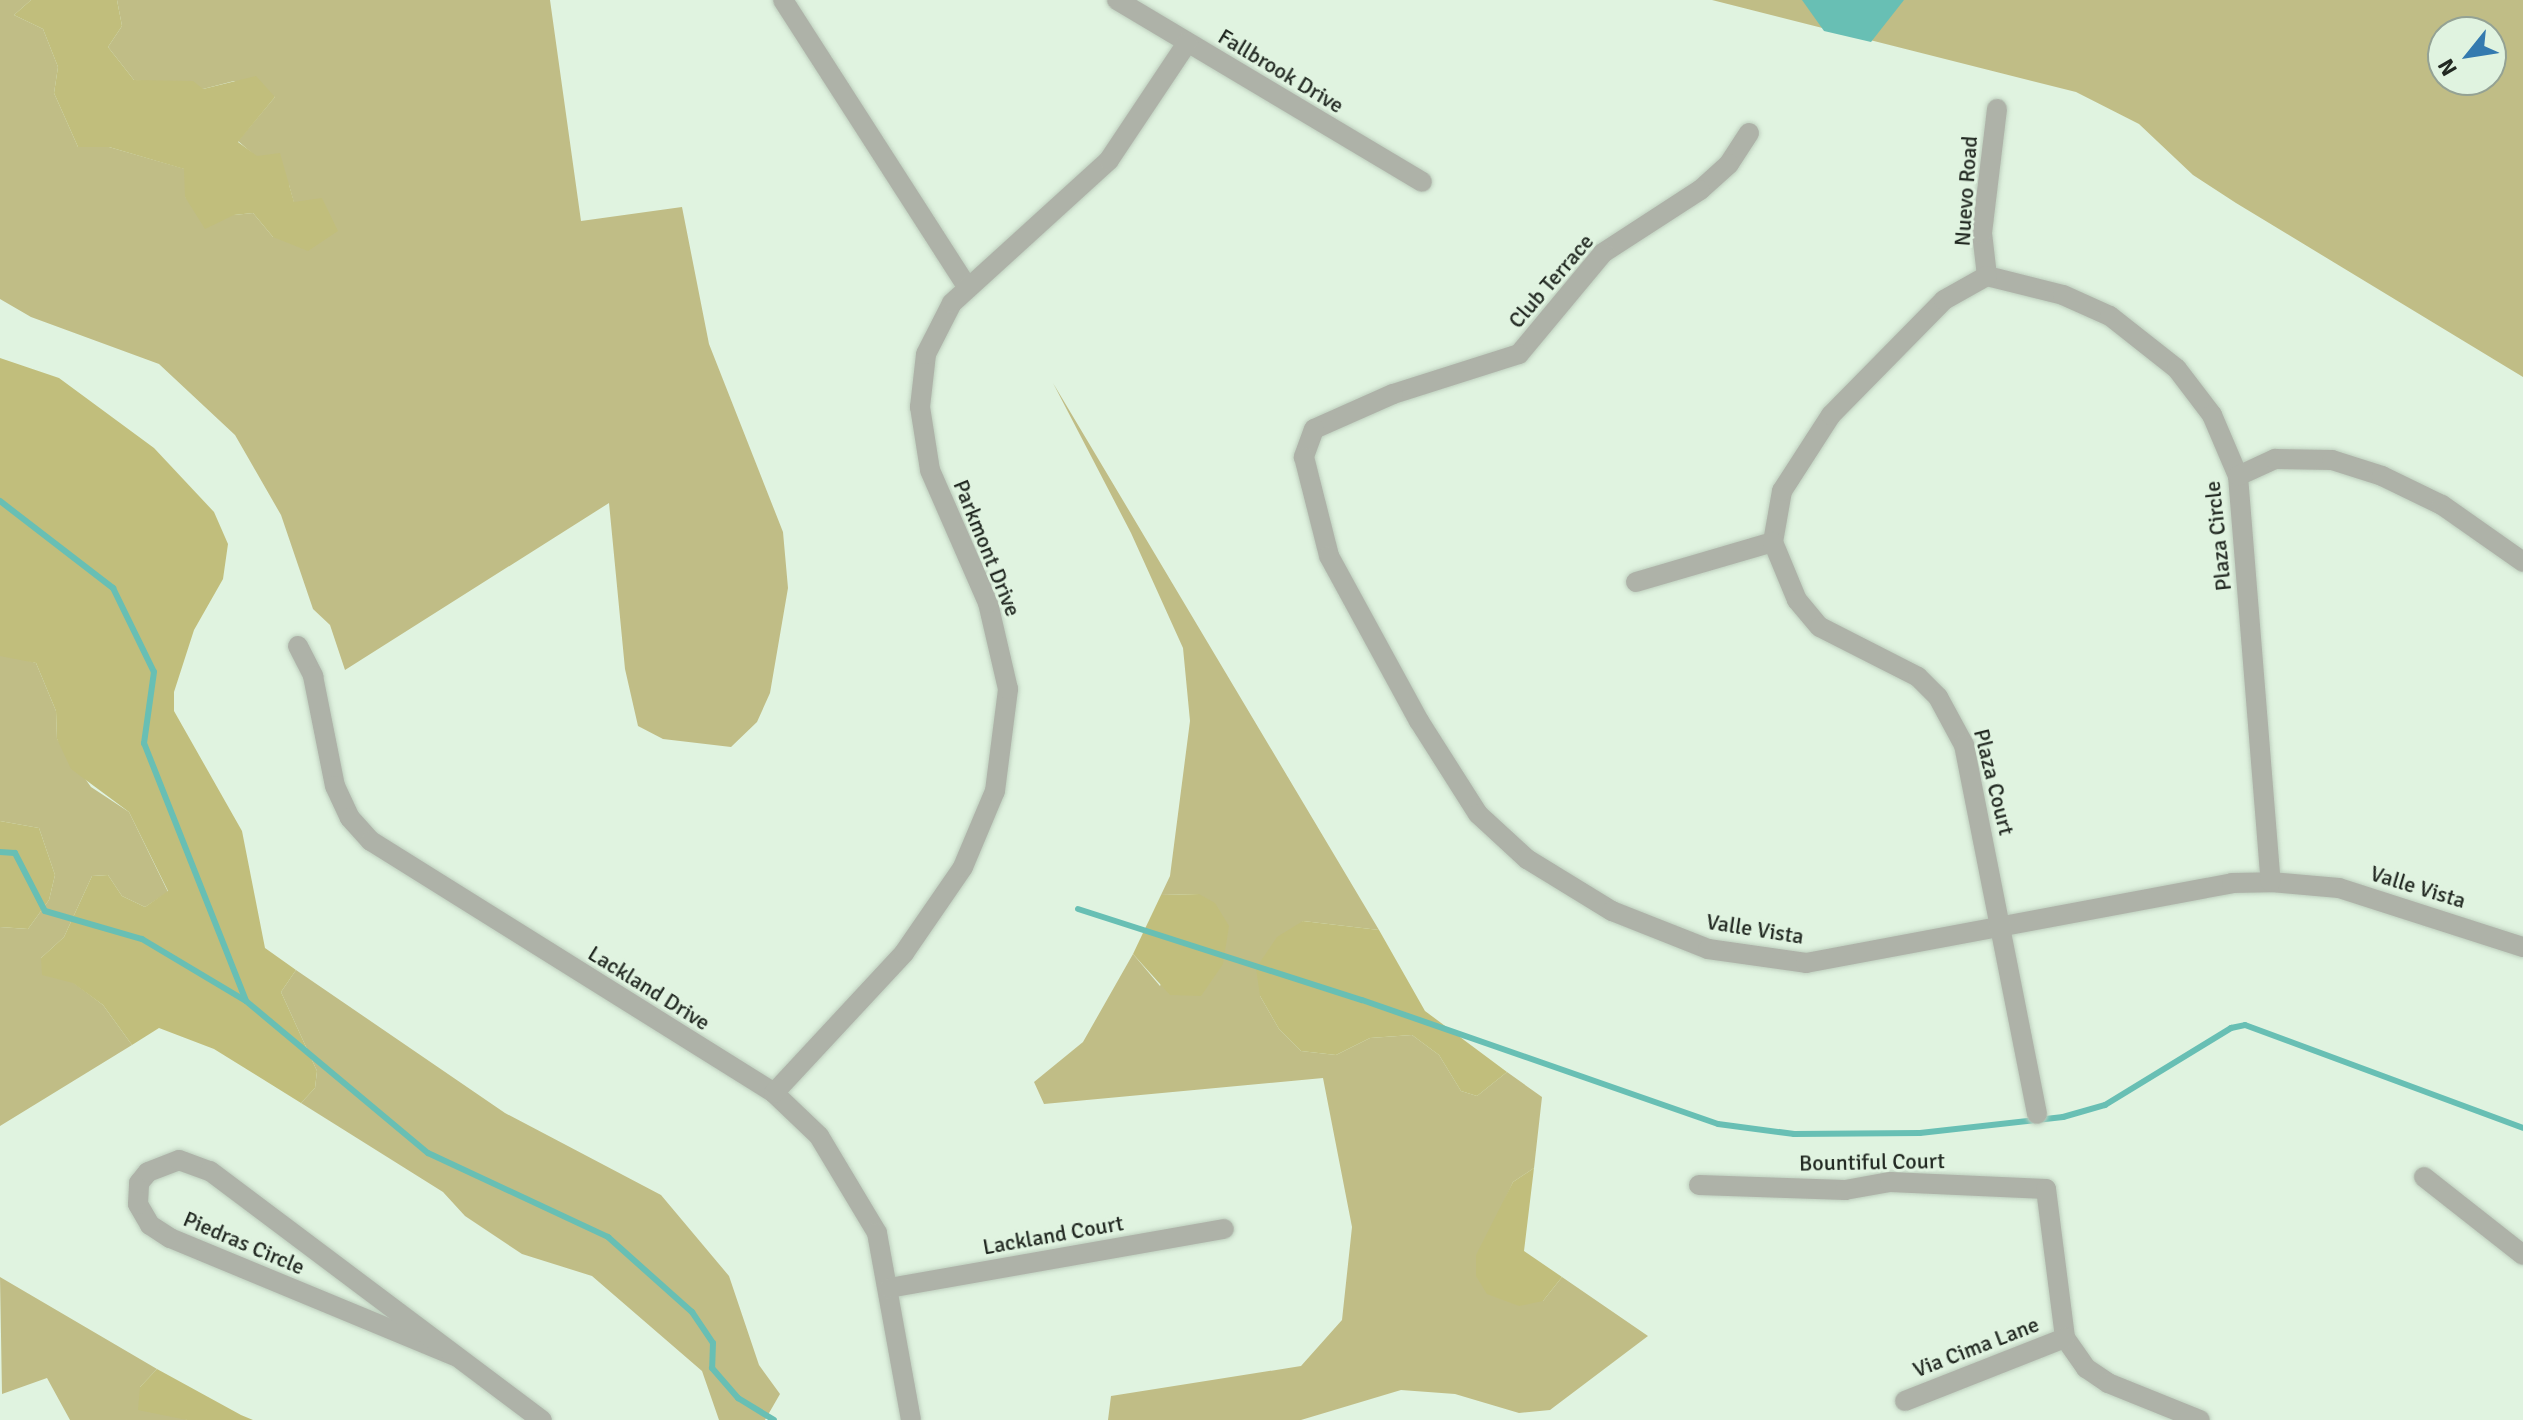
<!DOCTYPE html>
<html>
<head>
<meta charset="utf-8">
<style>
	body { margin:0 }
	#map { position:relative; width:2523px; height:1420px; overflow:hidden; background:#e0f3e0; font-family:Signika,sans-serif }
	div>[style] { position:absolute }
	.green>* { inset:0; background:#c0bd86 }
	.forest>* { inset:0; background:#c1be7c }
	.water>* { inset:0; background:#68bfb4 }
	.stream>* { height:6px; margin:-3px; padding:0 3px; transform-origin:3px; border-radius:3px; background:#68bfb4 }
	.roads { filter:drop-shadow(0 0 2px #becfbe) drop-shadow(0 0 2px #becfbe) }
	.minor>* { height:20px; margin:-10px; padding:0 10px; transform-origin:10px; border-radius:10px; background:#aeb2a8 }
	span { translate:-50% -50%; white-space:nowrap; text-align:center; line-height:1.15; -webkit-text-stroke:6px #e0f3e0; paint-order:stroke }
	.street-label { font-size:22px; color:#222922 }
	.north { position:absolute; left:2427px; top:16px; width:80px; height:80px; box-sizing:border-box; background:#e0f3e0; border:2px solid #94a294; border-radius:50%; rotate:240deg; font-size:22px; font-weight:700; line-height:32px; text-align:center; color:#222922 }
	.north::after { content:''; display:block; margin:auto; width:28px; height:36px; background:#347aaf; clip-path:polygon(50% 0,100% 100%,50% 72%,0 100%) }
</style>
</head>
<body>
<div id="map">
	<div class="green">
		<i style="clip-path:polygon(0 0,31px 0,14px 15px,43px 29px,58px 67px,54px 93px,78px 147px,109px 147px,185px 169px,185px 197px,234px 215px,253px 213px,273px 237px,294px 203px,289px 185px,238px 141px,275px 97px,234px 81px,203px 89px,134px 80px,108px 47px,122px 26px,117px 0,550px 0,581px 221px,682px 207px,709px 344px,783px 532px,788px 588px,770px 693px,757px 722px,731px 747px,663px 739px,638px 726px,625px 669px,609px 503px,345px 670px,330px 625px,313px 609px,281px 515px,235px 435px,159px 364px,31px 317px,0 299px)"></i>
		<i style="clip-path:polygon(evenodd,1712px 0,2523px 0,2523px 377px,2236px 203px,2193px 175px,2139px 124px,2076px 92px,1712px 0,2443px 32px,2491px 32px,2491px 80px,2443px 80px,2443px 32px)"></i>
		<i style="clip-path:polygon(1053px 383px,1379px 930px,1303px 921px,1260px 996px,1279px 1029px,1301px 1051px,1336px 1055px,1370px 1038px,1412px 1035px,1439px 1055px,1461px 1091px,1477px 1096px,1507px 1072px,1542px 1097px,1534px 1168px,1513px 1182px,1497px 1217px,1543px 1301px,1562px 1277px,1648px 1336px,1550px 1410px,1519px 1413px,1455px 1394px,1401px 1390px,1301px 1420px,1108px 1420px,1111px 1396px,1301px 1366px,1342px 1320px,1352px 1227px,1323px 1078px,1044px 1104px,1034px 1082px,1083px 1042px,1133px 954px,1160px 986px,1199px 894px,1161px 895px,1170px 876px,1190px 721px,1183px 648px,1131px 533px)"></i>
		<i style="clip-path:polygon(9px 655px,36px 663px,56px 711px,57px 739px,91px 787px,129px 812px,168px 892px,145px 907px,122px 896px,108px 875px,92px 876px,64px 937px,41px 958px,103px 1005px,132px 1045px,0 1126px,0 927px,28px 929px,49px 900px,55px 875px,39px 828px,0 821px,0 656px)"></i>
		<i style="clip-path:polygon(296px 970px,505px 1113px,661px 1195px,729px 1276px,759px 1365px,780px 1394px,765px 1420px,719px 1420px,702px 1371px,592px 1276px,522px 1254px,465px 1216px,443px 1192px,301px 1103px,315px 1088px,317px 1071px,281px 992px)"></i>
		<i style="clip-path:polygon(0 1277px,157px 1369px,140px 1387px,187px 1420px,70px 1420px,47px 1378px,2px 1394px)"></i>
	</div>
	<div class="forest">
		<i style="clip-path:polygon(31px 0,117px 0,122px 26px,108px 47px,134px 80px,193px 81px,203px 89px,256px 76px,275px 97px,238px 142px,257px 156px,280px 153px,294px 202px,322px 198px,338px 231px,308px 251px,273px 237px,253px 213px,234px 215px,205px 229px,185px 197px,184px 169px,109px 147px,78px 147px,54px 93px,58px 67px,43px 29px,14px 15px)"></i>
		<i style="clip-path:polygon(0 358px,59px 378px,154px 448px,214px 512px,228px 544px,223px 579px,194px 630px,174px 692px,174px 711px,242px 831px,265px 948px,296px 970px,281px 992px,317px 1071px,315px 1088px,301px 1103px,214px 1049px,159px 1028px,132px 1045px,103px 1005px,73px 983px,42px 975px,41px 958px,64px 937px,92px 876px,108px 875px,122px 896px,145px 907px,168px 891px,129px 812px,71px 769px,57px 739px,56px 711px,36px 663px,0 656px)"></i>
		<i style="clip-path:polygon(0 821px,39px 828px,55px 875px,49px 900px,28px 929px,0 927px)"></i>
		<i style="clip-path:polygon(1199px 894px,1215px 903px,1229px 926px,1223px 964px,1201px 996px,1170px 995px,1133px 954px,1161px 895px)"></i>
		<i style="clip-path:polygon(1303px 921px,1379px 930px,1425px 1011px,1507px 1072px,1477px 1096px,1461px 1091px,1439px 1055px,1412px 1035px,1370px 1038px,1336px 1055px,1301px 1051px,1279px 1029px,1260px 996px,1256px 968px,1277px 937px)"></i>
		<i style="clip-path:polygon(1534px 1168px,1524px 1251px,1562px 1277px,1543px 1301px,1519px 1306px,1487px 1294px,1476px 1276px,1476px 1255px,1513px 1182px)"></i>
		<i style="clip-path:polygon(157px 1369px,241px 1415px,253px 1420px,187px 1420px,138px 1410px,140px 1387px)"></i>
	</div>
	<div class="water">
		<i style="clip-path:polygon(1802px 0,1904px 0,1871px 42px,1824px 31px)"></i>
	</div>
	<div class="stream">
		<i style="left:0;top:501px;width:143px;rotate:37.6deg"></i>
		<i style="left:113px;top:588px;width:93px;rotate:64deg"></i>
		<i style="left:154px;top:672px;width:72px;rotate:98deg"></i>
		<i style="left:144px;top:743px;width:277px;rotate:68.4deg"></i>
		<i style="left:0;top:852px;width:15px;rotate:4deg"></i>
		<i style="left:15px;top:853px;width:65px;rotate:62.7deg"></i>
		<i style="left:45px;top:911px;width:101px;rotate:16.1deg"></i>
		<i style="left:142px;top:939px;width:121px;rotate:30.8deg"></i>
		<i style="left:246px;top:1001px;width:237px;rotate:39.9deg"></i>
		<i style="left:428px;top:1153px;width:199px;rotate:25deg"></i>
		<i style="left:608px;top:1237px;width:113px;rotate:41.8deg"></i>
		<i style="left:692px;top:1312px;width:37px;rotate:56deg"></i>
		<i style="left:713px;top:1343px;width:25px;rotate:92deg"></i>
		<i style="left:712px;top:1368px;width:40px;rotate:49deg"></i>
		<i style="left:738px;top:1398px;width:42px;rotate:31.4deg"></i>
		<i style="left:1078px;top:909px;width:298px;rotate:17.8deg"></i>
		<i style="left:1362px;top:1000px;width:377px;rotate:19.2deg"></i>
		<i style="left:1718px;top:1124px;width:77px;rotate:7.5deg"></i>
		<i style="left:1794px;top:1134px;width:126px;rotate:-0.5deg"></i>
		<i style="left:1920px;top:1133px;width:144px;rotate:-6.4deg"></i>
		<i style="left:2063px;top:1117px;width:44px;rotate:-15.9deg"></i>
		<i style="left:2105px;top:1105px;width:148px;rotate:-31.4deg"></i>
		<i style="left:2231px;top:1028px;width:14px;rotate:-12deg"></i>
		<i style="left:2245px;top:1025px;width:296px;rotate:20.3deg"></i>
	</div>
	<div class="roads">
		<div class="minor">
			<i style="left:783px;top:0;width:341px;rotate:57.3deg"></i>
			<i style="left:1117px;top:0;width:355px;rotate:30.8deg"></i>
			<i style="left:1749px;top:133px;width:37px;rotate:123deg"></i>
			<i style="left:1729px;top:164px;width:39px;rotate:138deg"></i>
			<i style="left:1700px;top:190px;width:116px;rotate:147deg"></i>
			<i style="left:1603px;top:253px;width:131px;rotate:129.7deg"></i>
			<i style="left:1519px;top:354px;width:132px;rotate:162.4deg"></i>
			<i style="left:1393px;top:394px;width:86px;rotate:156.1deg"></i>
			<i style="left:1314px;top:429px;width:30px;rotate:110deg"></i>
			<i style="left:1304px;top:457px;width:102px;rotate:75.8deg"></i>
			<i style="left:1329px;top:556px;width:188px;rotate:61.4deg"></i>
			<i style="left:1419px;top:721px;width:110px;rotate:57.6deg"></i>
			<i style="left:1478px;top:814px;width:67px;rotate:42.6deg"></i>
			<i style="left:1527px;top:859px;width:100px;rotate:31.5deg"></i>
			<i style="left:1612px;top:911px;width:103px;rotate:21.6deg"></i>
			<i style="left:1708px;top:949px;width:99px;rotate:8.1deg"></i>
			<i style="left:1806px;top:963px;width:433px;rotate:-10.6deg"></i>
			<i style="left:2232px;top:883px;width:39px;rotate:-1deg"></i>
			<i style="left:2271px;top:882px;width:68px;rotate:5deg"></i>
			<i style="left:2339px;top:888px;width:193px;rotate:17.8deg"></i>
			<i style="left:1987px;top:276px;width:78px;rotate:14deg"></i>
			<i style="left:2063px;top:295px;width:51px;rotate:24.1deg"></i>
			<i style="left:2110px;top:316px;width:85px;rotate:38.3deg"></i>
			<i style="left:2177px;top:369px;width:58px;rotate:52.7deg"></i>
			<i style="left:2212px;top:415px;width:66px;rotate:66.9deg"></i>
			<i style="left:2238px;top:476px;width:407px;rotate:85.4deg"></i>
			<i style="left:1987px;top:276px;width:43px;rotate:-96.6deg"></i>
			<i style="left:1982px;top:233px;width:125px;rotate:-83.1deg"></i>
			<i style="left:2238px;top:476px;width:41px;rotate:-24.7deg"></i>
			<i style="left:2275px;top:459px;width:57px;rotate:1deg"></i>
			<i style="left:2332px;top:460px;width:52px;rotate:17.7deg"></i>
			<i style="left:2382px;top:476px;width:67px;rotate:25.8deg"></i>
			<i style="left:2442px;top:505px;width:99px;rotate:35.1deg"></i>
			<i style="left:1773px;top:542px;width:52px;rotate:-80deg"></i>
			<i style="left:1782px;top:491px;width:90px;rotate:-57.2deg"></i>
			<i style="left:1831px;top:415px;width:161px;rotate:-45.5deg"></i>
			<i style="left:1944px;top:300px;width:49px;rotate:-29.2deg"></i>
			<i style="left:1636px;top:582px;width:143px;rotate:-16.3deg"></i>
			<i style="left:1773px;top:542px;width:63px;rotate:67.5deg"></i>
			<i style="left:1797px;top:600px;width:35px;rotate:50deg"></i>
			<i style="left:1820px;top:627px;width:110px;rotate:27deg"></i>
			<i style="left:1918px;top:677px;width:28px;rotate:45deg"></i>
			<i style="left:1938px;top:697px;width:55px;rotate:61.6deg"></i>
			<i style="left:1964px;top:745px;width:376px;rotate:78.8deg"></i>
			<i style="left:298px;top:646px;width:34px;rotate:63deg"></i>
			<i style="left:313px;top:676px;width:112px;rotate:78.7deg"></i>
			<i style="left:335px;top:786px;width:35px;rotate:65deg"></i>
			<i style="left:350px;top:818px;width:31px;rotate:48deg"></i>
			<i style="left:371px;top:841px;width:475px;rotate:32deg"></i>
			<i style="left:774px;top:1093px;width:62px;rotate:43.7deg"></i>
			<i style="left:819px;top:1136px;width:113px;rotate:59.1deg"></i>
			<i style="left:877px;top:1233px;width:190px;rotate:79.7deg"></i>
			<i style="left:774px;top:1093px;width:191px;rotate:-47.1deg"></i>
			<i style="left:904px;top:953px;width:104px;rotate:-55.5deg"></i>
			<i style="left:963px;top:867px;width:82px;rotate:-67.2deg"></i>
			<i style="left:995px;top:791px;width:103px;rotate:-82.7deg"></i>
			<i style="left:1008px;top:689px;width:88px;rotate:-103.1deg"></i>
			<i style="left:988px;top:603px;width:145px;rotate:-113.6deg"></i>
			<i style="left:930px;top:470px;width:64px;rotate:-99deg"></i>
			<i style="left:920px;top:407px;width:53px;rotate:-83.5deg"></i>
			<i style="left:926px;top:354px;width:57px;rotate:-63deg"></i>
			<i style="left:952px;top:303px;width:212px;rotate:-42.3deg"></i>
			<i style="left:1109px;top:160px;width:141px;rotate:-56.3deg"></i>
			<i style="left:2424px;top:1177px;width:126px;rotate:38.2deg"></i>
			<i style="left:1699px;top:1185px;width:146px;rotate:2deg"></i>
			<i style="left:1845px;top:1190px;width:46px;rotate:-10.1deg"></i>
			<i style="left:1890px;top:1182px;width:156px;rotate:2.6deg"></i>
			<i style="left:2046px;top:1189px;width:150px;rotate:82.7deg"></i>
			<i style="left:2065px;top:1338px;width:37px;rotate:55deg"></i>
			<i style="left:2086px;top:1368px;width:27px;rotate:34deg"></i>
			<i style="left:2108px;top:1383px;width:99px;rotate:21.9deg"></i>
			<i style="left:889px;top:1288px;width:340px;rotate:-10deg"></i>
			<i style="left:455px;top:1356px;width:308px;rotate:-157.5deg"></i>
			<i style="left:170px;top:1238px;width:24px;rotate:-147deg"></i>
			<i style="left:150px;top:1225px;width:24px;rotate:-120deg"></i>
			<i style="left:138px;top:1204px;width:21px;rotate:-87deg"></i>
			<i style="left:139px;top:1183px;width:14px;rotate:-51deg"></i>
			<i style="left:148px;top:1172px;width:33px;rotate:-21deg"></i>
			<i style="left:179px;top:1160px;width:33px;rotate:20deg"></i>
			<i style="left:210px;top:1171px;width:415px;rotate:36.9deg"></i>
			<i style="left:1905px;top:1401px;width:172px;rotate:-21.5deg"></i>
		</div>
	</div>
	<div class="street-label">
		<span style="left:1281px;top:71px;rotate:31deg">Fallbrook Drive</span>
		<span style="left:1966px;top:191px;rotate:-86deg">Nuevo Road</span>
		<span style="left:1551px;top:281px;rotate:-49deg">Club Terrace</span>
		<span style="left:2218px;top:536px;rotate:-96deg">Plaza Circle</span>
		<span style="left:987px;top:548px;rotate:68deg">Parkmont Drive</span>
		<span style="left:1994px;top:782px;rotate:76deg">Plaza Court</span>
		<span style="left:2418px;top:887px;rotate:17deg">Valle Vista</span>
		<span style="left:1755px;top:929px;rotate:9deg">Valle Vista</span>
		<span style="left:649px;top:988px;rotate:32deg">Lackland Drive</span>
		<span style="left:1872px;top:1162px;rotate:-1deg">Bountiful Court</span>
		<span style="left:1053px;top:1235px;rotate:-10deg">Lackland Court</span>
		<span style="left:244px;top:1243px;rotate:23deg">Piedras Circle</span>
		<span style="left:1976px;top:1347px;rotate:-21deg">Via Cima Lane</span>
	</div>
	<div class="north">N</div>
</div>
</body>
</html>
